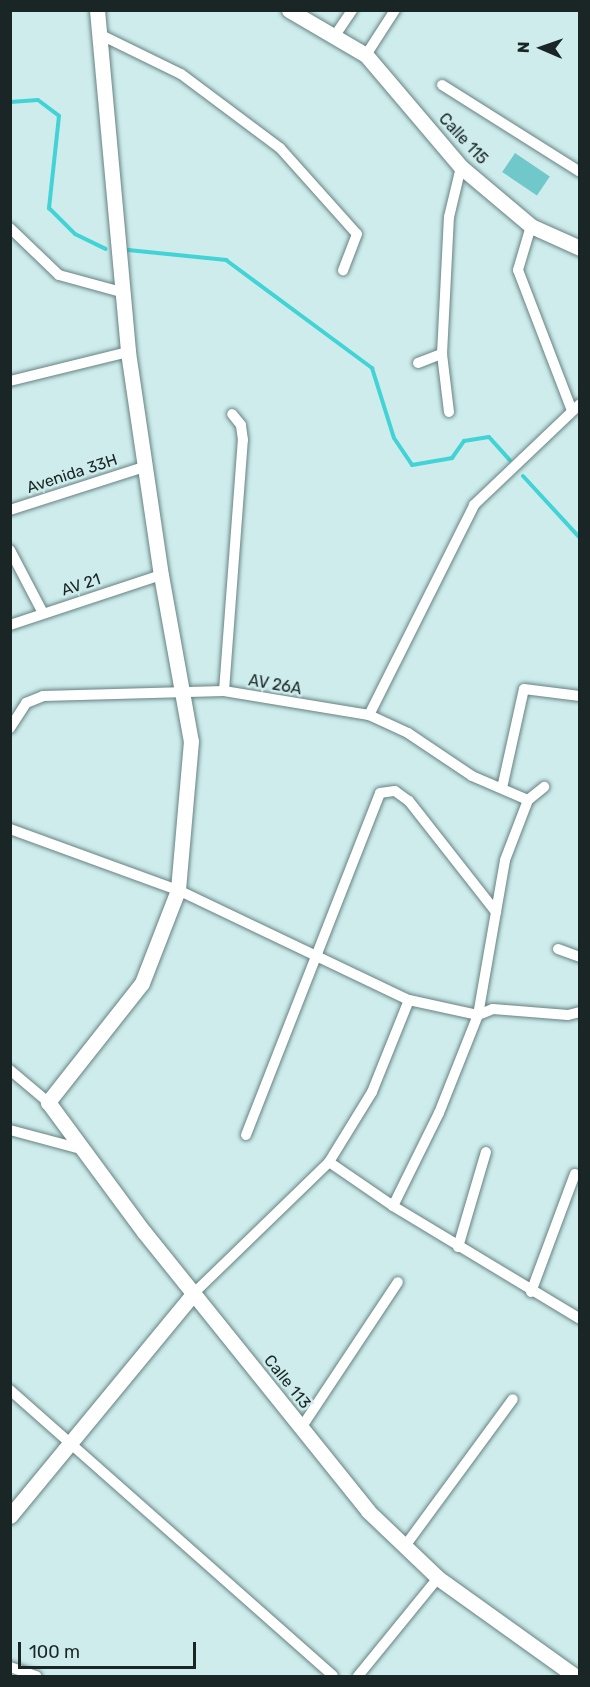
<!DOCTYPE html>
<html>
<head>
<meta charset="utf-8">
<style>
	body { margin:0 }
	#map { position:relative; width:590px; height:1687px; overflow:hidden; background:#ceecec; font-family:Rubik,sans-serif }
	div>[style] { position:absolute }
	.green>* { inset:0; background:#71c8ca; transform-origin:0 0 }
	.stream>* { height:4px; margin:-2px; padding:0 2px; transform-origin:2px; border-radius:2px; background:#41d3d6 }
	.roads { filter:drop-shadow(0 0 2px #678282) drop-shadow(0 0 2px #678282) }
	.street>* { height:10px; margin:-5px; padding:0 5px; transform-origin:5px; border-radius:5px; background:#fff }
	.secondary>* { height:15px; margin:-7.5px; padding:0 7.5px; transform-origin:7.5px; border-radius:7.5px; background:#fff }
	span { translate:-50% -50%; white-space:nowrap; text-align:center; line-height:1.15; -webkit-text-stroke:5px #ceecec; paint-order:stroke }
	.street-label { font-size:16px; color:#1a2525 }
	.frame { position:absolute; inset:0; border:12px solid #1a2525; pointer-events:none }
	.north { position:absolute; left:512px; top:18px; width:60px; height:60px; -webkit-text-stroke:4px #ceecec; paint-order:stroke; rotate:272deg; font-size:16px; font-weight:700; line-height:24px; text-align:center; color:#1a2525 }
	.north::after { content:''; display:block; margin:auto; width:21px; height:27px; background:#1a2525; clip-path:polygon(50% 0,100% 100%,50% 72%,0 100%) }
	.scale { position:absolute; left:18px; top:1642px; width:178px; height:27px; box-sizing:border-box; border:3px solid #1a2525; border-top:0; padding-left:8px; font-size:18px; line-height:21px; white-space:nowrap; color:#1a2525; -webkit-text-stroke:4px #ceecec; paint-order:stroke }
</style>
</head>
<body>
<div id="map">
	<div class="green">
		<i style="left:515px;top:153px;width:42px;height:23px;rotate:34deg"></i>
	</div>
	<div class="stream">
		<i style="left:10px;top:102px;width:28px;rotate:-4deg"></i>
		<i style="left:38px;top:100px;width:26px;rotate:37deg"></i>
		<i style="left:59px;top:116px;width:93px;rotate:96.2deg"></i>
		<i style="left:49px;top:208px;width:37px;rotate:45deg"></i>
		<i style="left:75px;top:234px;width:34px;rotate:26deg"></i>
		<i style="left:128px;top:250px;width:99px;rotate:5.8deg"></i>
		<i style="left:226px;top:260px;width:182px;rotate:36.5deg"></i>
		<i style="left:372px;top:368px;width:73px;rotate:72.6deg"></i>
		<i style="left:394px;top:438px;width:32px;rotate:56deg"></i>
		<i style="left:412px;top:465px;width:41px;rotate:-9.9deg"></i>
		<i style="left:452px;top:458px;width:21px;rotate:-55deg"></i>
		<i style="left:464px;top:441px;width:25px;rotate:-9deg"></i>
		<i style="left:489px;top:437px;width:31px;rotate:48deg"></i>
		<i style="left:523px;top:476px;width:84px;rotate:47.4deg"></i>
	</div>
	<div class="roads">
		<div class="street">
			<i style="left:99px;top:34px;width:91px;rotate:26deg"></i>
			<i style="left:181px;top:74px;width:124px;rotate:36.8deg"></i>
			<i style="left:280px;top:148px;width:115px;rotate:48.2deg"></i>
			<i style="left:357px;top:234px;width:39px;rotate:111deg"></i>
			<i style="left:336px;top:34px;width:29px;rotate:-56deg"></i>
			<i style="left:366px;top:55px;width:54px;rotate:-57.2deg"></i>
			<i style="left:442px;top:85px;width:163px;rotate:32.2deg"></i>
			<i style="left:531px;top:226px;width:46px;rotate:106.5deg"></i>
			<i style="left:518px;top:270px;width:151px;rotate:69deg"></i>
			<i style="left:10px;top:228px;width:68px;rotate:43.8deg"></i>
			<i style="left:59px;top:275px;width:64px;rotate:15.3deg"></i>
			<i style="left:418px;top:363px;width:26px;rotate:-21deg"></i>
			<i style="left:10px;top:381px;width:122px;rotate:-13.8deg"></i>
			<i style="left:449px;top:412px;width:58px;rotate:-96.9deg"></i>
			<i style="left:442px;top:354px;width:137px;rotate:-87.1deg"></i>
			<i style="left:449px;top:217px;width:51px;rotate:-76.5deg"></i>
			<i style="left:10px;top:510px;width:141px;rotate:-17.8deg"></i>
			<i style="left:10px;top:550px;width:71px;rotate:62.4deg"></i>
			<i style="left:10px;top:625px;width:159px;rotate:-18.3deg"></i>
			<i style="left:224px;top:691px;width:252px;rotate:-85.7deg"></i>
			<i style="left:243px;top:440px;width:15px;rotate:-98deg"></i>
			<i style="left:241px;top:425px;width:14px;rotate:-129deg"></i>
			<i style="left:369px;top:715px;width:235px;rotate:-63.4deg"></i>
			<i style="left:474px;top:505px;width:146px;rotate:-43.6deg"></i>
			<i style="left:10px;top:728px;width:30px;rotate:-57deg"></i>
			<i style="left:26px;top:703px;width:18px;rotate:-22deg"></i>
			<i style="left:43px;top:696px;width:181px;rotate:-1.6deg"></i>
			<i style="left:224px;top:691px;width:147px;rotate:9.4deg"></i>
			<i style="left:369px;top:715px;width:43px;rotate:24.8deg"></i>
			<i style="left:408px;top:733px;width:77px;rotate:33.9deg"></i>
			<i style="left:472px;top:776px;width:61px;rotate:23.2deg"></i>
			<i style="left:502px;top:788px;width:101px;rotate:-77.5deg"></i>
			<i style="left:524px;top:689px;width:56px;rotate:7.1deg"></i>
			<i style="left:10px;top:829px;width:179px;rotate:20deg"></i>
			<i style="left:178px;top:890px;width:256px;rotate:25.5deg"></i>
			<i style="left:409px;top:1000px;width:71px;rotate:12.3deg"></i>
			<i style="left:478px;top:1015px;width:16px;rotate:-22deg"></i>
			<i style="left:493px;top:1009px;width:75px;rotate:4.6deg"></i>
			<i style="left:568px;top:1015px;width:12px;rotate:-14deg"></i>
			<i style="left:558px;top:949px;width:23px;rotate:20deg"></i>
			<i style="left:10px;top:1070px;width:50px;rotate:40.1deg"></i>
			<i style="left:10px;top:1130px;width:73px;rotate:15deg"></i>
			<i style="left:246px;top:1135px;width:367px;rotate:-68.6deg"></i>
			<i style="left:380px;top:793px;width:15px;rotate:-8deg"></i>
			<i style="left:395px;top:791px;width:17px;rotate:36deg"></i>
			<i style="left:409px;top:801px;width:141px;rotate:51.9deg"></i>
			<i style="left:329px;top:1162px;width:78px;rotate:34.5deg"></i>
			<i style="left:393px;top:1206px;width:218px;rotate:31.1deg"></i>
			<i style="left:393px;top:1206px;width:104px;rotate:-63.7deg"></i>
			<i style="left:439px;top:1113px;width:105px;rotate:-68.3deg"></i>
			<i style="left:478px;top:1015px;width:157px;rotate:-80.1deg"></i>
			<i style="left:505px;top:860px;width:64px;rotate:-69deg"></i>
			<i style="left:528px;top:800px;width:21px;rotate:-39deg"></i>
			<i style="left:458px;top:1247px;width:99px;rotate:-73.6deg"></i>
			<i style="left:531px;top:1292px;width:126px;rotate:-69.6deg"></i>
			<i style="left:193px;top:1294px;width:190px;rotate:-44.1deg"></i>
			<i style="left:329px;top:1162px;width:82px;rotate:-58.4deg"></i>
			<i style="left:372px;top:1092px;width:99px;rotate:-68.1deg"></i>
			<i style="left:10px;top:1390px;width:431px;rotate:41.5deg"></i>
			<i style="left:301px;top:1428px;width:175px;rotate:-56.4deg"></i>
			<i style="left:405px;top:1546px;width:182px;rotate:-53.7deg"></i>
			<i style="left:10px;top:1667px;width:28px;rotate:19deg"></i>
			<i style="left:358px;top:1676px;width:127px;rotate:-50.8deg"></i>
		</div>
		<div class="secondary">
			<i style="left:97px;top:10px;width:343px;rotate:84.8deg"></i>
			<i style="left:128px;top:352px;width:225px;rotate:81.6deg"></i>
			<i style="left:161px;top:575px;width:169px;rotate:79.8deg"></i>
			<i style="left:191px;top:741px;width:150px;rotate:95deg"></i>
			<i style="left:178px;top:890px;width:100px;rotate:111.2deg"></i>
			<i style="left:142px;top:983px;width:152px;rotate:128.3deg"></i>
			<i style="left:48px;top:1102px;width:162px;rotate:53.6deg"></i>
			<i style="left:144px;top:1232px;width:358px;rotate:51.2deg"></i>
			<i style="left:368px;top:1511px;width:97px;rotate:43.7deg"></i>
			<i style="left:438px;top:1578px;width:168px;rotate:35.6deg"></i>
			<i style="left:289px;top:10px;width:89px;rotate:30.3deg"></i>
			<i style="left:366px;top:55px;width:147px;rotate:49.7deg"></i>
			<i style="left:461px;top:167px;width:92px;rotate:40.1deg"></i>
			<i style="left:531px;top:226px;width:54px;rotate:24.2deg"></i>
			<i style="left:10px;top:1516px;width:288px;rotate:-50.5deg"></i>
		</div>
	</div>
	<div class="street-label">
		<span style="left:463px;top:139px;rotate:47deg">Calle 115</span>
		<span style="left:72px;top:474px;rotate:-18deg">Avenida 33H</span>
		<span style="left:81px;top:585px;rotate:-18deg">AV 21</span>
		<span style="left:275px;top:685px;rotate:10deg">AV 26A</span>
		<span style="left:287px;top:1382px;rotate:51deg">Calle 113</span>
	</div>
	<div class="frame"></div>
	<div class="north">N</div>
	<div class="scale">100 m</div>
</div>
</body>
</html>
